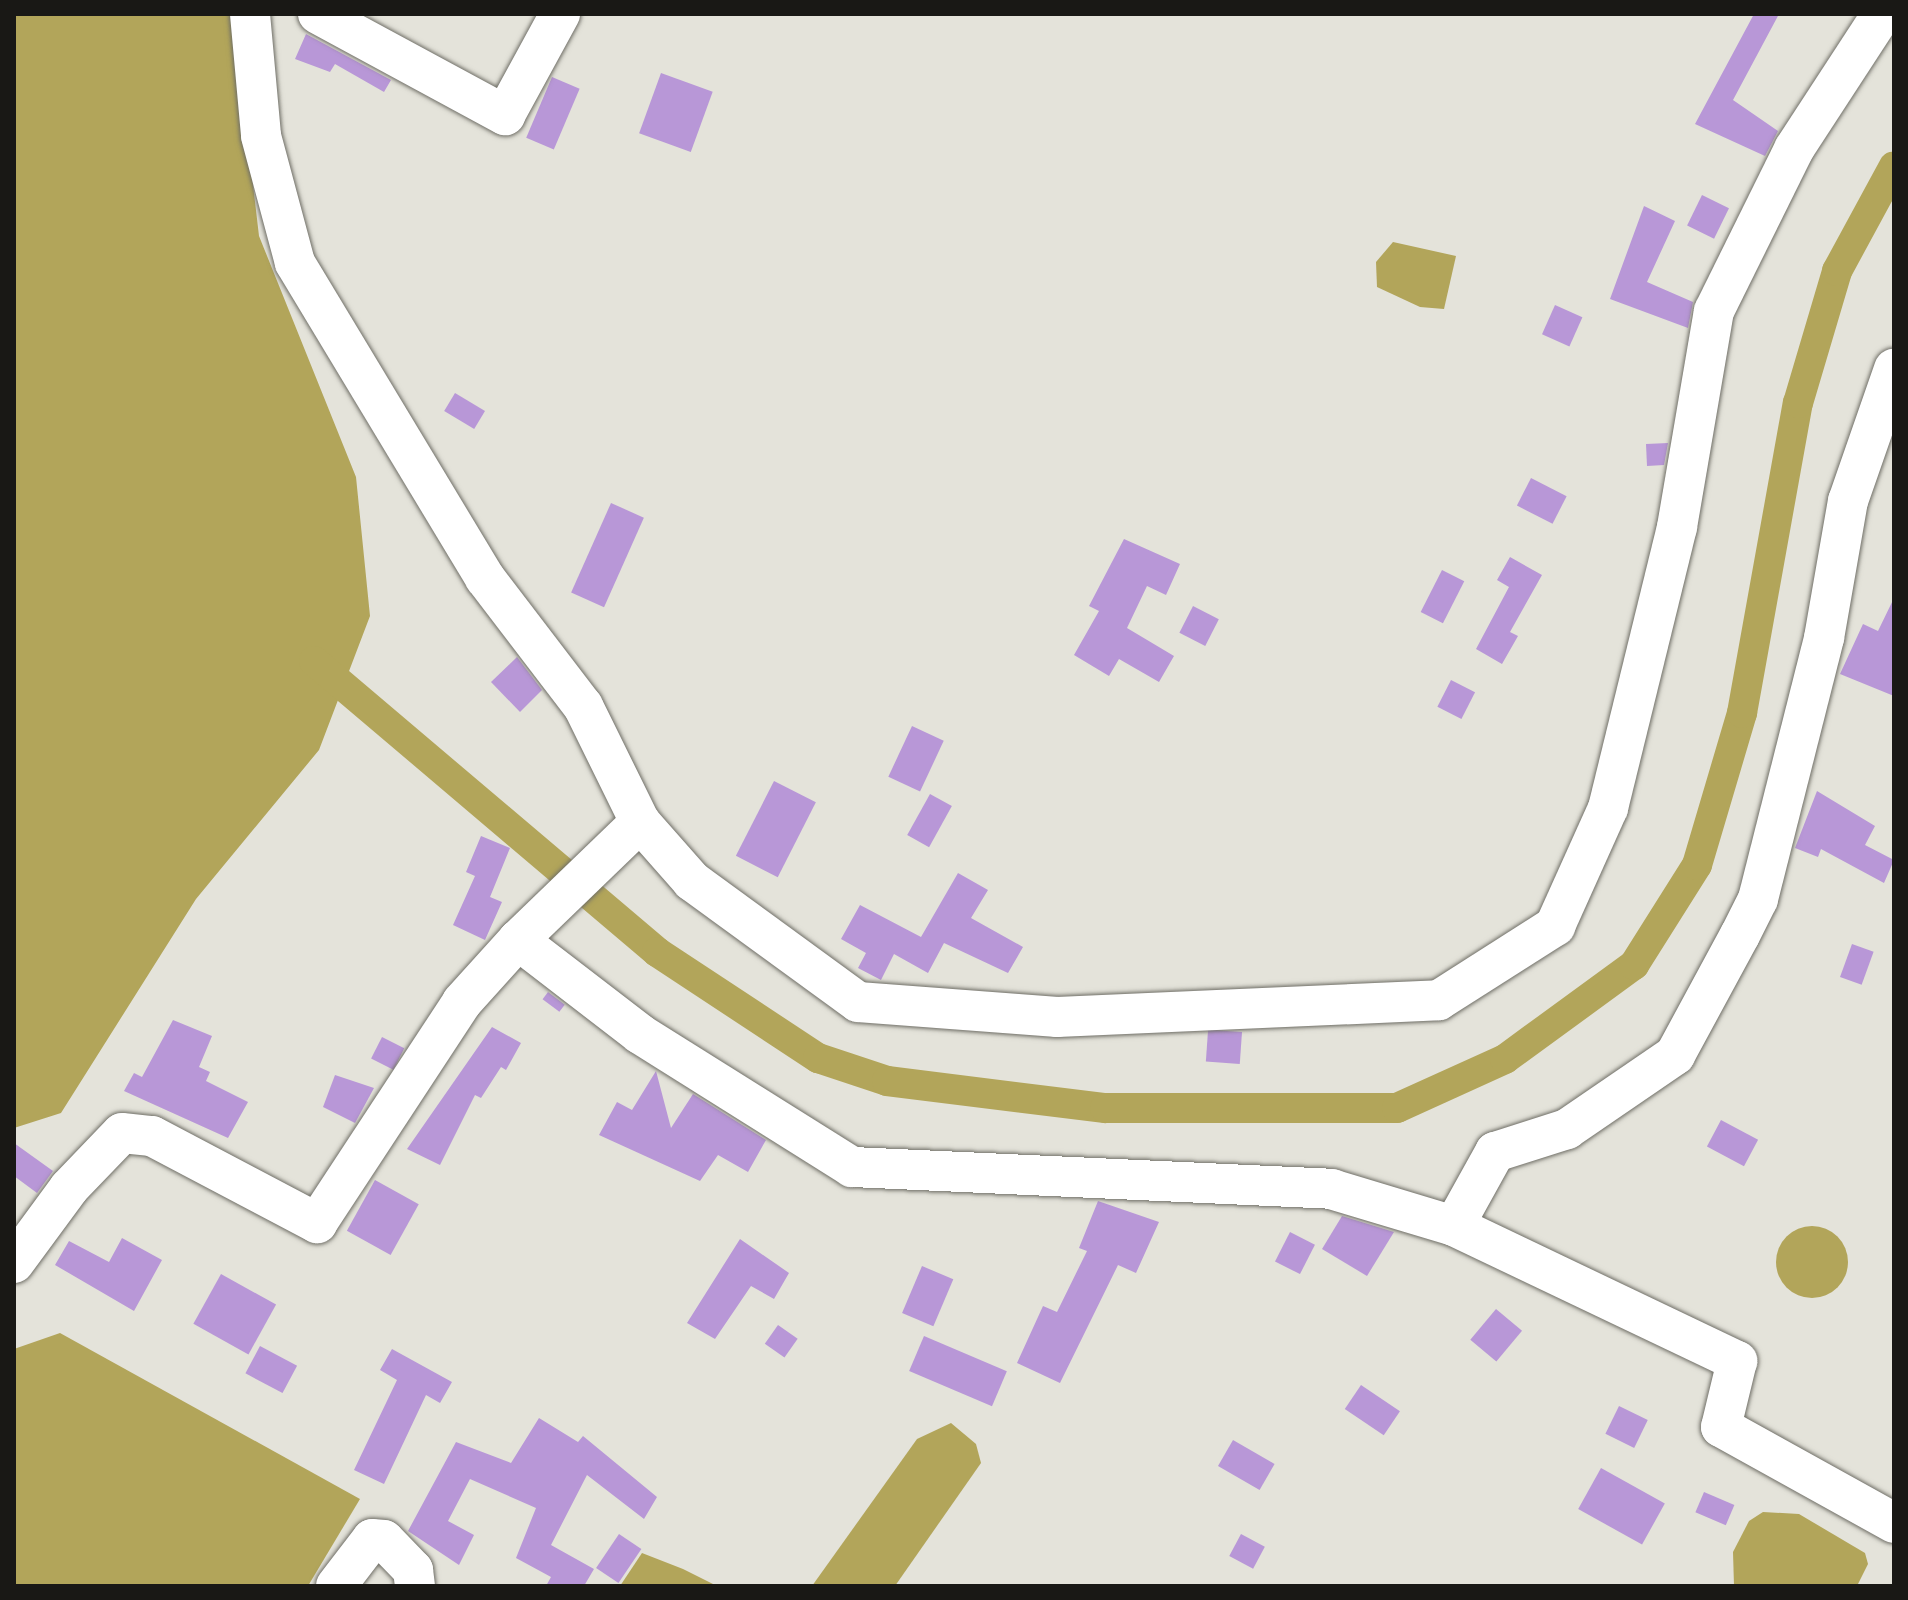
<!DOCTYPE html>
<html>
<head>
<meta charset="utf-8">
<style>
	body { margin:0 }
	#map { position:relative; width:1908px; height:1600px; overflow:hidden; background:#e4e3da; font-family:Roboto,sans-serif }
	div>[style] { position:absolute }
	.water>* { inset:0; background:#b2a55a }
	.round { border-radius:50% }
	.canal>* { height:30px; margin:-15px; padding:0 15px; transform-origin:15px; border-radius:15px; background:#b2a55a }
	.building>* { inset:0; background:#b897d7; transform-origin:0 0 }
	.roads { filter:drop-shadow(0 0 2px #6f6e66) drop-shadow(0 0 2px #6f6e66) }
	.minor>* { height:40px; margin:-20px; padding:0 20px; transform-origin:20px; border-radius:20px; background:#fff }
	span { translate:-50% -50%; white-space:nowrap; text-align:center; line-height:1.15; -webkit-text-stroke:8px #f2f0e7; paint-order:stroke }
	.frame { position:absolute; inset:0; border:16px solid #191815; pointer-events:none }
</style>
</head>
<body>
<div id="map">
	<div class="water">
		<i style="clip-path:polygon(14px 14px,233px 14px,259px 236px,356px 477px,370px 616px,319px 750px,196px 899px,61px 1113px,14px 1128px)"></i>
		<i style="clip-path:polygon(1393px 242px,1456px 256px,1444px 309px,1420px 307px,1377px 287px,1376px 262px)"></i>
		<i class="round" style="left:1776px;top:1226px;width:72px;height:72px"></i>
		<i style="clip-path:polygon(60px 1333px,360px 1499px,308px 1586px,14px 1586px,14px 1349px)"></i>
		<i style="clip-path:polygon(951px 1423px,976px 1444px,981px 1463px,895px 1586px,812px 1586px,917px 1439px)"></i>
		<i style="clip-path:polygon(1763px 1512px,1799px 1514px,1865px 1553px,1868px 1564px,1857px 1586px,1734px 1586px,1733px 1552px,1749px 1521px)"></i>
		<i style="clip-path:polygon(642px 1553px,683px 1569px,717px 1586px,620px 1586px)"></i>
	</div>
	<div class="canal">
		<i style="left:314px;top:661px;width:450px;rotate:40.3deg"></i>
		<i style="left:657px;top:952px;width:193px;rotate:33.4deg"></i>
		<i style="left:818px;top:1058px;width:73px;rotate:18.4deg"></i>
		<i style="left:887px;top:1081px;width:220px;rotate:7.1deg"></i>
		<i style="left:1105px;top:1108px;width:292px"></i>
		<i style="left:1397px;top:1108px;width:119px;rotate:-24.4deg"></i>
		<i style="left:1505px;top:1059px;width:160px;rotate:-36.1deg"></i>
		<i style="left:1634px;top:965px;width:118px;rotate:-57.8deg"></i>
		<i style="left:1697px;top:865px;width:159px;rotate:-73.5deg"></i>
		<i style="left:1742px;top:713px;width:315px;rotate:-79.8deg"></i>
		<i style="left:1798px;top:403px;width:138px;rotate:-73.5deg"></i>
		<i style="left:1837px;top:271px;width:119px;rotate:-61.5deg"></i>
	</div>
	<div class="building">
		<i style="clip-path:polygon(1754px 14px,1779px 14px,1733px 100px,1778px 131px,1765px 156px,1695px 124px)"></i>
		<i style="clip-path:polygon(306px 34px,391px 80px,384px 92px,335px 64px,330px 72px,295px 59px)"></i>
		<i style="left:661px;top:73px;width:55px;height:64px;rotate:20deg"></i>
		<i style="left:552px;top:77px;width:30px;height:66px;rotate:23deg"></i>
		<i style="left:1702px;top:195px;width:30px;height:34px;rotate:26deg"></i>
		<i style="clip-path:polygon(1644px 206px,1675px 221px,1647px 282px,1693px 302px,1688px 328px,1610px 299px)"></i>
		<i style="left:1555px;top:305px;width:30px;height:32px;rotate:24deg"></i>
		<i style="left:455px;top:393px;width:35px;height:21px;rotate:31deg"></i>
		<i style="clip-path:polygon(1668px 443px,1664px 465px,1647px 466px,1646px 444px)"></i>
		<i style="left:1531px;top:478px;width:40px;height:31px;rotate:27deg"></i>
		<i style="left:611px;top:503px;width:36px;height:98px;rotate:24deg"></i>
		<i style="clip-path:polygon(1124px 539px,1180px 564px,1166px 595px,1147px 586px,1127px 628px,1174px 656px,1159px 682px,1119px 659px,1109px 676px,1074px 655px,1099px 611px,1089px 606px)"></i>
		<i style="clip-path:polygon(1510px 557px,1542px 575px,1510px 632px,1518px 636px,1502px 664px,1476px 649px,1509px 587px,1497px 580px)"></i>
		<i style="left:1442px;top:570px;width:25px;height:47px;rotate:27deg"></i>
		<i style="clip-path:polygon(1894px 598px,1894px 696px,1840px 674px,1863px 624px,1878px 631px)"></i>
		<i style="left:1193px;top:606px;width:29px;height:30px;rotate:27deg"></i>
		<i style="clip-path:polygon(517px 657px,542px 690px,520px 712px,491px 682px)"></i>
		<i style="left:1451px;top:680px;width:27px;height:30px;rotate:27deg"></i>
		<i style="left:912px;top:726px;width:35px;height:56px;rotate:25deg"></i>
		<i style="left:774px;top:781px;width:47px;height:84px;rotate:27deg"></i>
		<i style="clip-path:polygon(1817px 791px,1875px 826px,1865px 845px,1894px 860px,1884px 883px,1821px 849px,1818px 857px,1795px 848px)"></i>
		<i style="left:930px;top:794px;width:25px;height:47px;rotate:29deg"></i>
		<i style="clip-path:polygon(481px 836px,510px 848px,490px 897px,502px 902px,485px 940px,453px 925px,475px 876px,466px 872px)"></i>
		<i style="clip-path:polygon(958px 873px,988px 890px,971px 918px,1023px 947px,1008px 973px,944px 943px,928px 973px,894px 954px,881px 980px,858px 968px,866px 953px,841px 939px,860px 905px,921px 937px)"></i>
		<i style="left:1852px;top:944px;width:23px;height:35px;rotate:20deg"></i>
		<i style="left:548px;top:992px;width:21px;height:9px;rotate:37deg"></i>
		<i style="clip-path:polygon(173px 1020px,212px 1036px,199px 1067px,210px 1072px,206px 1081px,248px 1102px,228px 1138px,124px 1091px,134px 1073px,142px 1077px)"></i>
		<i style="clip-path:polygon(492px 1027px,521px 1043px,506px 1070px,501px 1067px,481px 1098px,475px 1095px,440px 1165px,407px 1149px)"></i>
		<i style="left:1242px;top:1032px;width:32px;height:34px;rotate:94deg"></i>
		<i style="left:382px;top:1037px;width:25px;height:24px;rotate:27deg"></i>
		<i style="clip-path:polygon(656px 1071px,671px 1128px,693px 1094px,766px 1140px,748px 1172px,718px 1155px,700px 1181px,599px 1135px,617px 1102px,632px 1110px)"></i>
		<i style="clip-path:polygon(335px 1075px,374px 1088px,355px 1123px,323px 1107px)"></i>
		<i style="left:1721px;top:1120px;width:42px;height:30px;rotate:28deg"></i>
		<i style="clip-path:polygon(14px 1143px,53px 1171px,37px 1193px,14px 1176px)"></i>
		<i style="left:375px;top:1180px;width:50px;height:58px;rotate:29deg"></i>
		<i style="clip-path:polygon(1098px 1201px,1159px 1222px,1136px 1273px,1118px 1265px,1060px 1383px,1017px 1363px,1043px 1306px,1057px 1312px,1087px 1251px,1079px 1248px)"></i>
		<i style="clip-path:polygon(1342px 1216px,1394px 1232px,1367px 1276px,1322px 1249px)"></i>
		<i style="left:1290px;top:1232px;width:28px;height:33px;rotate:27deg"></i>
		<i style="clip-path:polygon(122px 1238px,162px 1260px,134px 1311px,55px 1265px,69px 1241px,109px 1262px)"></i>
		<i style="clip-path:polygon(740px 1239px,789px 1273px,774px 1299px,751px 1286px,715px 1339px,687px 1323px)"></i>
		<i style="left:922px;top:1266px;width:34px;height:51px;rotate:23deg"></i>
		<i style="left:221px;top:1274px;width:63px;height:57px;rotate:29deg"></i>
		<i style="left:1496px;top:1309px;width:34px;height:40px;rotate:40deg"></i>
		<i style="left:778px;top:1325px;width:24px;height:23px;rotate:35deg"></i>
		<i style="left:924px;top:1336px;width:90px;height:38px;rotate:23deg"></i>
		<i style="left:260px;top:1346px;width:42px;height:31px;rotate:28deg"></i>
		<i style="clip-path:polygon(392px 1349px,452px 1382px,440px 1403px,426px 1395px,384px 1484px,354px 1470px,397px 1380px,380px 1370px)"></i>
		<i style="left:1361px;top:1385px;width:47px;height:29px;rotate:34deg"></i>
		<i style="left:1619px;top:1406px;width:32px;height:31px;rotate:26deg"></i>
		<i style="clip-path:polygon(539px 1418px,578px 1442px,583px 1436px,657px 1497px,644px 1519px,587px 1475px,551px 1545px,594px 1569px,584px 1586px,546px 1586px,551px 1577px,516px 1558px,536px 1508px,470px 1479px,448px 1521px,474px 1535px,459px 1565px,408px 1531px,456px 1442px,511px 1463px)"></i>
		<i style="left:1233px;top:1440px;width:48px;height:30px;rotate:30deg"></i>
		<i style="left:1601px;top:1468px;width:73px;height:47px;rotate:29deg"></i>
		<i style="left:1704px;top:1492px;width:33px;height:22px;rotate:23deg"></i>
		<i style="left:619px;top:1534px;width:27px;height:41px;rotate:34deg"></i>
		<i style="left:1241px;top:1534px;width:27px;height:25px;rotate:28deg"></i>
	</div>
	<div class="roads">
		<div class="minor">
			<i style="left:250px;top:14px;width:122px;rotate:84.8deg"></i>
			<i style="left:261px;top:136px;width:131px;rotate:75deg"></i>
			<i style="left:295px;top:263px;width:368px;rotate:58.9deg"></i>
			<i style="left:485px;top:578px;width:161px;rotate:52.6deg"></i>
			<i style="left:583px;top:706px;width:129px;rotate:63.8deg"></i>
			<i style="left:640px;top:822px;width:79px;rotate:48.6deg"></i>
			<i style="left:692px;top:881px;width:205px;rotate:36.1deg"></i>
			<i style="left:858px;top:1002px;width:200px;rotate:4.3deg"></i>
			<i style="left:1057px;top:1017px;width:382px;rotate:-2.5deg"></i>
			<i style="left:1439px;top:1000px;width:138px;rotate:-32.5deg"></i>
			<i style="left:1555px;top:926px;width:129px;rotate:-65.8deg"></i>
			<i style="left:1608px;top:808px;width:289px;rotate:-76.2deg"></i>
			<i style="left:1677px;top:527px;width:219px;rotate:-80.3deg"></i>
			<i style="left:1714px;top:311px;width:181px;rotate:-63.7deg"></i>
			<i style="left:1794px;top:149px;width:161px;rotate:-56.9deg"></i>
			<i style="left:318px;top:14px;width:213px;rotate:28.4deg"></i>
			<i style="left:505px;top:115px;width:115px;rotate:-61.4deg"></i>
			<i style="left:518px;top:940px;width:170px;rotate:-44deg"></i>
			<i style="left:1454px;top:1226px;width:314px;rotate:25.5deg"></i>
			<i style="left:1737px;top:1361px;width:68px;rotate:103.6deg"></i>
			<i style="left:1721px;top:1427px;width:198px;rotate:29deg"></i>
			<i style="left:14px;top:1263px;width:93px;rotate:-53.7deg"></i>
			<i style="left:69px;top:1188px;width:76px;rotate:-46.1deg"></i>
			<i style="left:122px;top:1133px;width:30px;rotate:6deg"></i>
			<i style="left:152px;top:1136px;width:187px;rotate:27.8deg"></i>
			<i style="left:317px;top:1223px;width:264px;rotate:-56.7deg"></i>
			<i style="left:462px;top:1002px;width:84px;rotate:-47.9deg"></i>
			<i style="left:518px;top:940px;width:154px;rotate:37.6deg"></i>
			<i style="left:640px;top:1034px;width:250px;rotate:32.1deg"></i>
			<i style="left:852px;top:1167px;width:480px;rotate:2.6deg"></i>
			<i style="left:1331px;top:1189px;width:128px;rotate:16.7deg"></i>
			<i style="left:1454px;top:1226px;width:85px;rotate:-61deg"></i>
			<i style="left:1495px;top:1152px;width:76px;rotate:-17.7deg"></i>
			<i style="left:1567px;top:1129px;width:131px;rotate:-34.4deg"></i>
			<i style="left:1675px;top:1055px;width:136px;rotate:-61.6deg"></i>
			<i style="left:1740px;top:935px;width:40px;rotate:-63.4deg"></i>
			<i style="left:1758px;top:899px;width:269px;rotate:-75.8deg"></i>
			<i style="left:1824px;top:638px;width:139px;rotate:-80.1deg"></i>
			<i style="left:1848px;top:501px;width:140px;rotate:-70.8deg"></i>
			<i style="left:336px;top:1586px;width:59px;rotate:-52.5deg"></i>
			<i style="left:372px;top:1539px;width:12px;rotate:5deg"></i>
			<i style="left:384px;top:1540px;width:42px;rotate:46deg"></i>
			<i style="left:413px;top:1570px;width:16px;rotate:83deg"></i>
		</div>
	</div>
	<div class="frame"></div>
</div>
</body>
</html>
